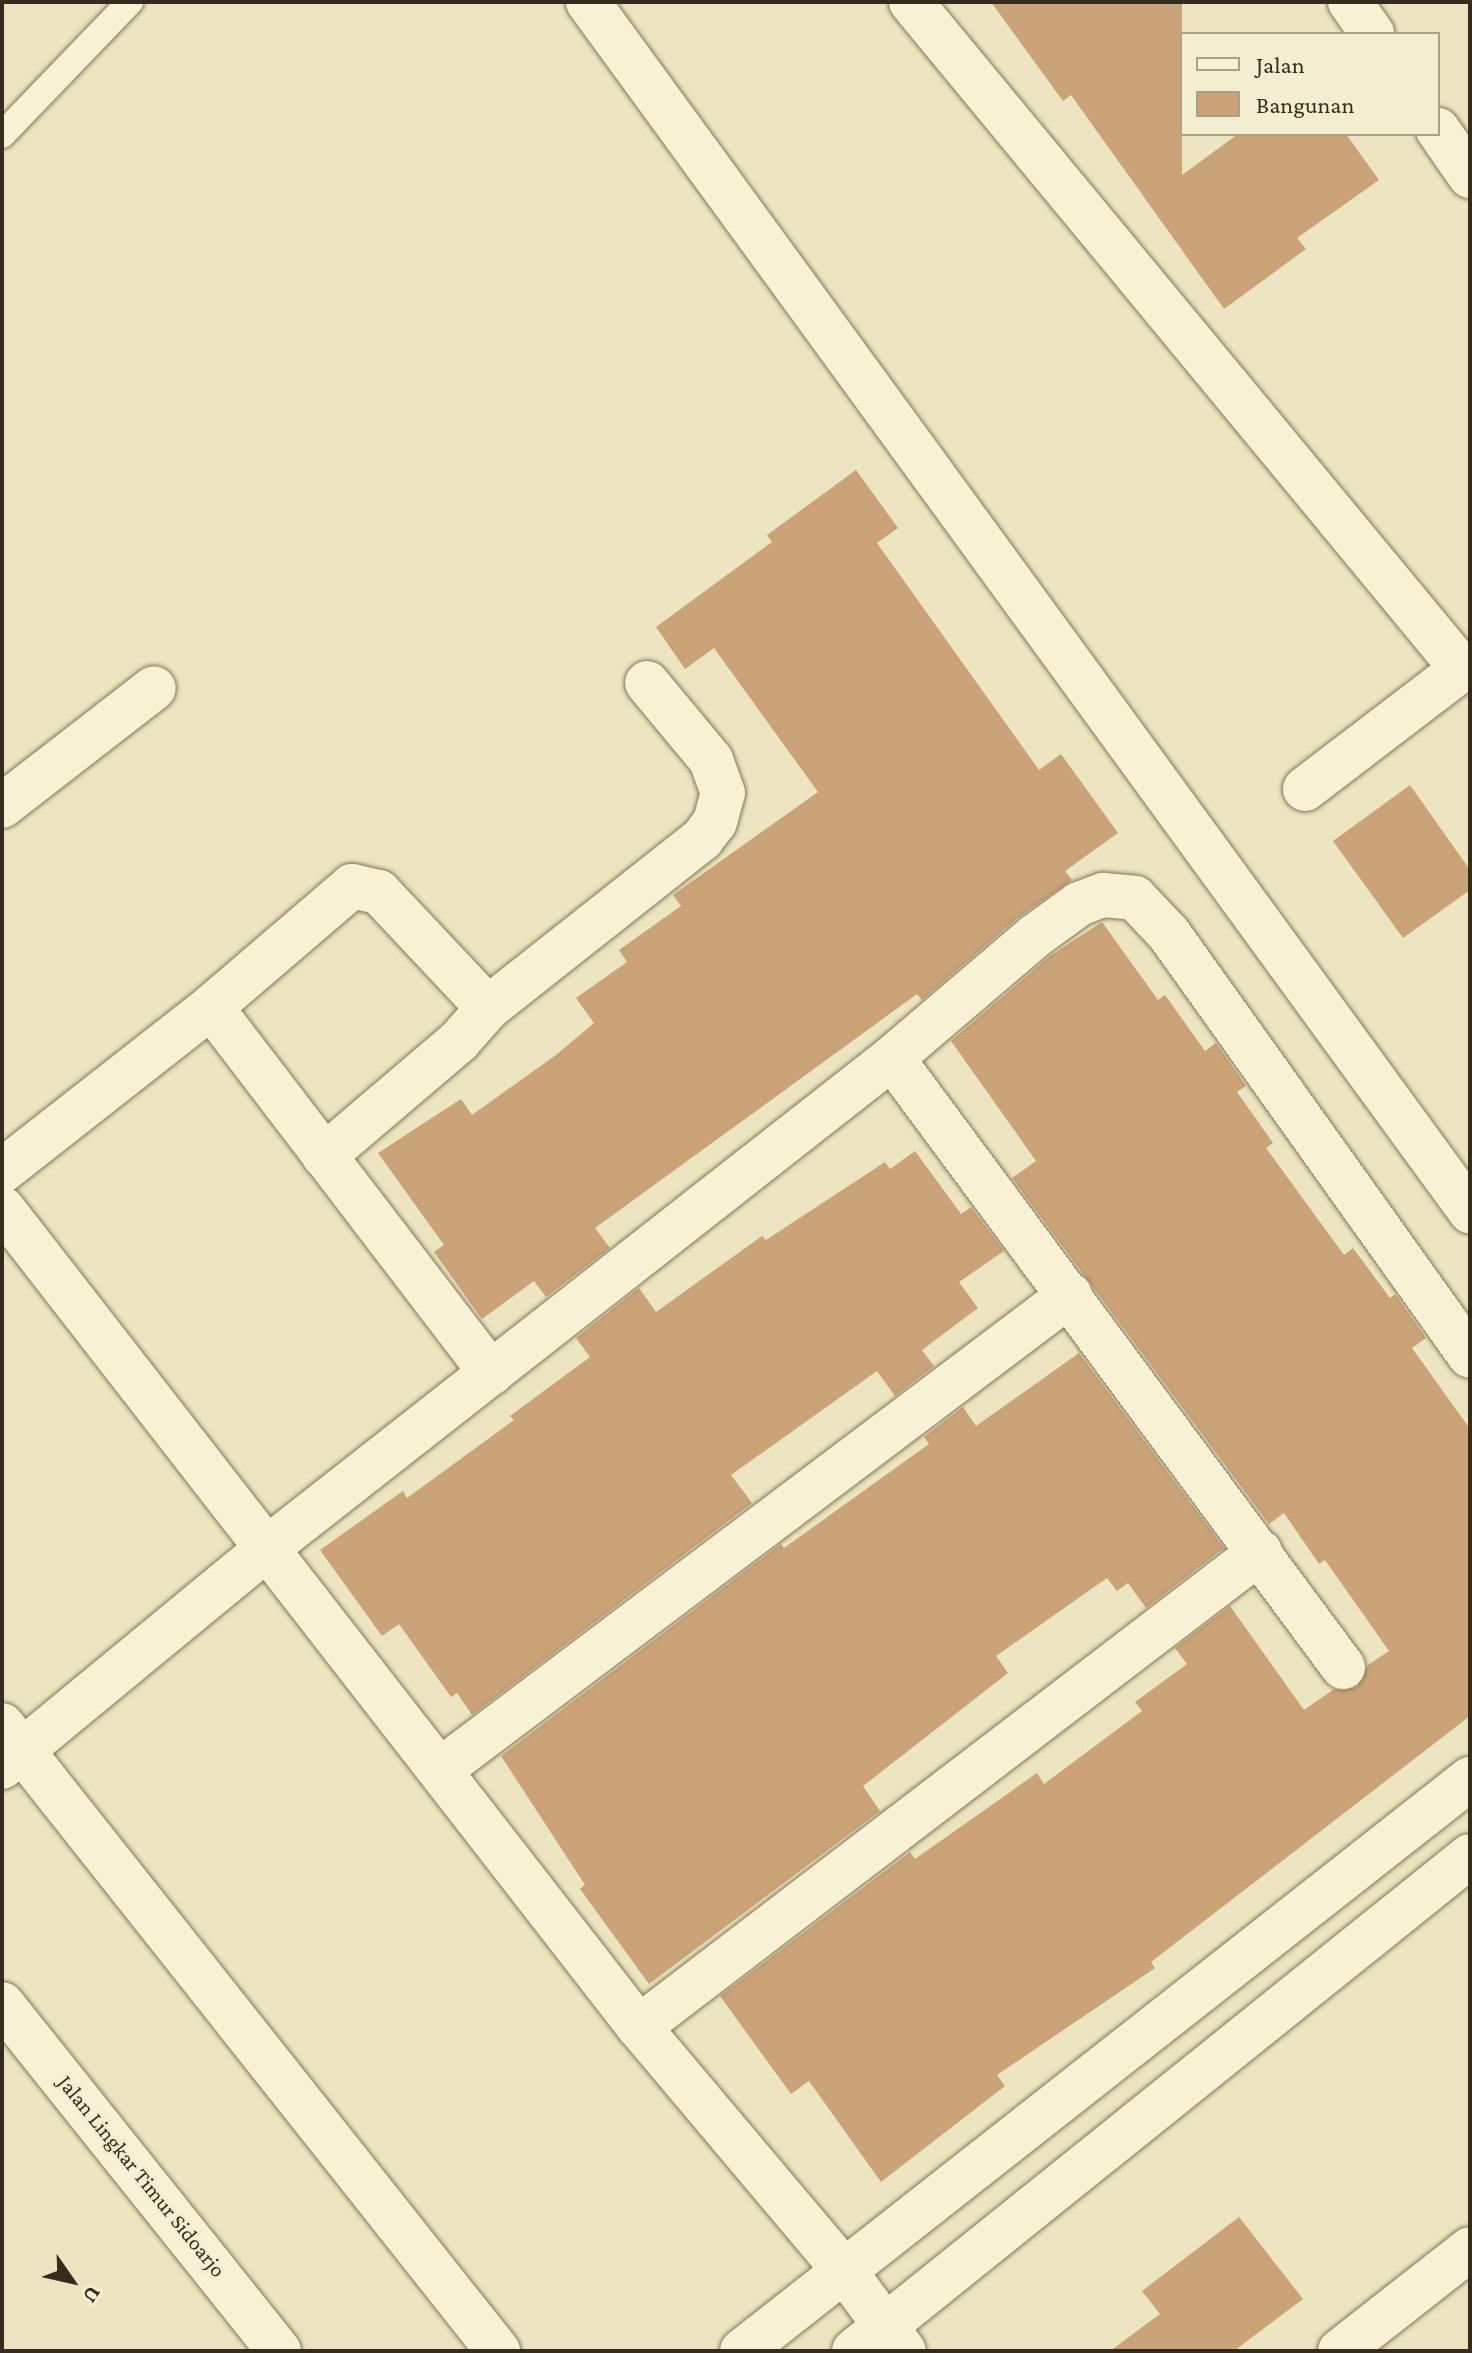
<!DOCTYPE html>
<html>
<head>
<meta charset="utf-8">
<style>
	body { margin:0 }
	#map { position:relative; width:1472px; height:2353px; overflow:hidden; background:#ede5c1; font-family:"Crimson Pro",serif }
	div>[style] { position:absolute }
	.building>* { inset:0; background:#caa378 }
	.roads { filter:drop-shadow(0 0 2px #867659) drop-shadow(0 0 2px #867659) }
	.service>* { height:26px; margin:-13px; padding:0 13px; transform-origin:13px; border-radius:13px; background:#f8f1d4 }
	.minor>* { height:44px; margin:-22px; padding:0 22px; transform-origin:22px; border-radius:22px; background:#f8f1d4 }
	.secondary>* { height:44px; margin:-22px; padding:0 22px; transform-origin:22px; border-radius:22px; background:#f8f1d4 }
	span { translate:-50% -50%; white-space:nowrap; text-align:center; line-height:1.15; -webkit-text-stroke:6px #f4eed1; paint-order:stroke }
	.street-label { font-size:22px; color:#362c1d }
	.frame { position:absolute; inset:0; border:4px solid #362c1d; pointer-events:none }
	.legend { position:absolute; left:1180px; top:32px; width:260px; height:104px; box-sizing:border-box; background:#f4eed1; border:2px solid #a8a089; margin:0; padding:10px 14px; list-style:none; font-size:24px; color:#362c1d }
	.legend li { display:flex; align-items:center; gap:16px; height:40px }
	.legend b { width:40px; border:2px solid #a8a089 }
	.north { position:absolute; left:32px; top:2241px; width:80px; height:80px; -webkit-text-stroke:6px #f4eed1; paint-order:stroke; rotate:124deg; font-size:22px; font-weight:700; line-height:32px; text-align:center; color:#362c1d }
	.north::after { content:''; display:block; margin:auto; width:28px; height:36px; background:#362c1d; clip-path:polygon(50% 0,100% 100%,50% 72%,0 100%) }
</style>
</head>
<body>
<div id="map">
	<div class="building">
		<i style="clip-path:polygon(991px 2px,1182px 2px,1182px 175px,1238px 134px,1346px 134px,1379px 180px,1297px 238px,1306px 249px,1224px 309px,1071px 95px,1063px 101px)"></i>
		<i style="clip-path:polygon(856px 470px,898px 528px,877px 543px,1039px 770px,1061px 754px,1118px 833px,1065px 871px,1072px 880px,1019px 917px,922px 1000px,917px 994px,595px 1228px,610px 1248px,546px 1297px,534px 1281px,482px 1319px,434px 1252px,444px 1245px,378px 1153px,461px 1099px,472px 1115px,556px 1055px,594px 1023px,576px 998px,627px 962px,619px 950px,681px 906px,673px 895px,818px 792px,714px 648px,685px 669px,656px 627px,772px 542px,767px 535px)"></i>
		<i style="clip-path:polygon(1410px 785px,1470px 870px,1470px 890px,1403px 938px,1333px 841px)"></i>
		<i style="clip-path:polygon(1102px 922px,1158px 1000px,1165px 995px,1205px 1051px,1216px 1043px,1246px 1086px,1237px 1092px,1273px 1143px,1266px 1148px,1344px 1255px,1353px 1248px,1390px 1298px,1395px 1294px,1426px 1338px,1412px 1348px,1470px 1429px,1470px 1716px,1151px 1962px,1155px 1968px,997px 2075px,1005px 2086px,881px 2182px,809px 2081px,791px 2094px,720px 1996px,910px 1852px,915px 1859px,1037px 1773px,1044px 1784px,1142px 1711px,1135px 1702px,1187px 1664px,1175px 1648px,1230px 1606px,1304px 1710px,1333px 1690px,1357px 1687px,1368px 1665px,1389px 1651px,1325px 1560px,1319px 1564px,1284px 1513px,1269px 1524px,1012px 1178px,1036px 1161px,951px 1041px,1050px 956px)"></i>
		<i style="clip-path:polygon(915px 1151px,961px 1214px,971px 1207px,1004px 1251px,959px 1282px,978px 1308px,922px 1350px,934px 1366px,895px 1396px,877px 1371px,731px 1475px,752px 1503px,472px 1715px,457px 1693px,451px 1697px,399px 1624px,382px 1636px,320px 1550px,403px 1491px,407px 1498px,514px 1420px,510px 1416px,590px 1357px,576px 1338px,639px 1288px,656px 1312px,762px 1236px,766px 1240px,885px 1162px,890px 1169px)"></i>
		<i style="clip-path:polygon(1079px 1353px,1224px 1548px,1146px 1608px,1128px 1583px,1117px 1591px,1107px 1578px,996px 1656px,1008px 1673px,863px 1786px,880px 1811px,649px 1984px,580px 1889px,585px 1885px,501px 1756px,781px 1544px,784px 1548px,929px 1444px,924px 1437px,963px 1407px,976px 1426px)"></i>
		<i style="clip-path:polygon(1239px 2217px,1303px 2299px,1234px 2351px,1110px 2351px,1160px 2314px,1142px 2291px)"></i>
	</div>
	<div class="roads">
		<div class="service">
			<i style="left:2px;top:135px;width:185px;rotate:-46.1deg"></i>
		</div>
		<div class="minor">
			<i style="left:588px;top:2px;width:1497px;rotate:53.89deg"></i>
			<i style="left:911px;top:2px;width:865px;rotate:50.44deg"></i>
			<i style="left:1350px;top:2px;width:39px;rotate:55deg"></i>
			<i style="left:1438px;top:130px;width:56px;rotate:55.2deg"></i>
			<i style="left:1305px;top:789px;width:208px;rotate:-37.4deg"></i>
			<i style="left:2px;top:806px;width:192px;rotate:-37.8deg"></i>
			<i style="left:211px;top:1007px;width:461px;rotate:52.6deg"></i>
			<i style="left:892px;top:1058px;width:758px;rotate:53.48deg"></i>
			<i style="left:324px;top:1156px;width:177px;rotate:-40.4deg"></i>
			<i style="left:459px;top:1041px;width:44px;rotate:-48.7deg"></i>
			<i style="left:488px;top:1008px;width:273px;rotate:-38.3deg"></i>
			<i style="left:702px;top:839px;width:21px;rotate:-53deg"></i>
			<i style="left:715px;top:822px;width:30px;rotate:-75deg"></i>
			<i style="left:723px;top:793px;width:35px;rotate:-110deg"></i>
			<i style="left:711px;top:760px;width:100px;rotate:-129.7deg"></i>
			<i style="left:2px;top:1171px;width:266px;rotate:-38.1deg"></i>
			<i style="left:211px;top:1007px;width:186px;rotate:-40.6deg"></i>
			<i style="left:352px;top:886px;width:28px;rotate:13deg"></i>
			<i style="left:379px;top:892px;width:159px;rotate:46.8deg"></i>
			<i style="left:2px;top:1208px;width:1038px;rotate:52.13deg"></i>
			<i style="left:639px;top:2027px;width:322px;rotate:49.9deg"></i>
			<i style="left:846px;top:2273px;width:97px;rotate:53.4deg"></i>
			<i style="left:2px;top:1725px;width:799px;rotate:51.61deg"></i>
			<i style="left:2px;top:1767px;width:342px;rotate:-39.5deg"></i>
			<i style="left:266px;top:1549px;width:796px;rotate:-38.11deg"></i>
			<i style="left:892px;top:1058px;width:188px;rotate:-40.5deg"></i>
			<i style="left:1035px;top:936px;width:54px;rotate:-36deg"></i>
			<i style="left:1079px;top:904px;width:26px;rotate:-21deg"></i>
			<i style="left:1103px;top:895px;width:32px;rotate:5deg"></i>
			<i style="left:1135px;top:898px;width:50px;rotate:46.6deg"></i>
			<i style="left:1169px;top:934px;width:518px;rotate:54.5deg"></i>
			<i style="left:440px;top:1770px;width:789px;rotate:-37.02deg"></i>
			<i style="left:639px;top:2027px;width:782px;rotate:-37.41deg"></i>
			<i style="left:742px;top:2351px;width:926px;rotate:-38.16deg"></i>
			<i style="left:854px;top:2351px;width:790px;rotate:-38.78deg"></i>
			<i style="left:1340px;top:2351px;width:165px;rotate:-38.1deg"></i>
		</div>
		<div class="secondary">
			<i style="left:2px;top:2004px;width:444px;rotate:51.4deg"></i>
		</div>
	</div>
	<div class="street-label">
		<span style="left:142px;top:2176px;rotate:51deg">Jalan Lingkar Timur Sidoarjo</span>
	</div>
	<div class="frame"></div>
	<ul class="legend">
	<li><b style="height:10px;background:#f8f1d4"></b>Jalan</li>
	<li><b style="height:22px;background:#caa378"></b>Bangunan</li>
	</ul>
	<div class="north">U</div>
</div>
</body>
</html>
